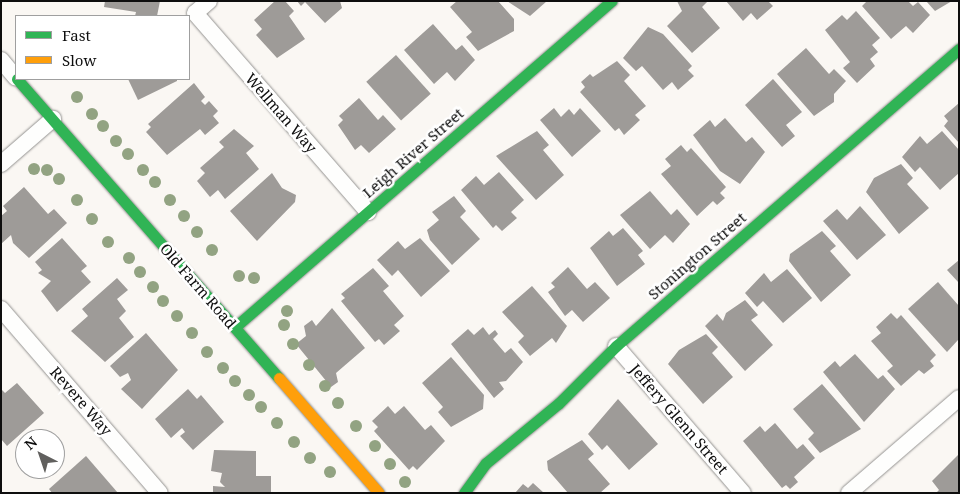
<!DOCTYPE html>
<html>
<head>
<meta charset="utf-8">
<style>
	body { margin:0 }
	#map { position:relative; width:960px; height:494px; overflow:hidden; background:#faf7f3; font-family:"Noto Serif",serif }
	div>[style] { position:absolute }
	.building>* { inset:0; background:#9e9b98; transform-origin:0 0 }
	.roads { filter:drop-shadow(0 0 1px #949391) drop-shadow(0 0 1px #949391) }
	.street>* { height:16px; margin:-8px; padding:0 8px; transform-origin:8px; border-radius:8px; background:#fefefd }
	.fast>* { height:11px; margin:-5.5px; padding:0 5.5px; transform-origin:5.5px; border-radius:5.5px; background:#30b455 }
	.slow>* { height:11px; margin:-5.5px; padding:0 5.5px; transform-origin:5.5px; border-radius:5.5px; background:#ff9f0a }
	.trees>* { width:12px; height:12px; margin:-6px; border-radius:50%; background:#92a382 }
	span { translate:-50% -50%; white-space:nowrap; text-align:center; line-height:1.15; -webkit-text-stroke:5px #fff; paint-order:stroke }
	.street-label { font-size:15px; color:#0e0e0e }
	.frame { position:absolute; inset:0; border:2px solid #0e0e0e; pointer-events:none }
	.legend { position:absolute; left:15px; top:15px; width:175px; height:65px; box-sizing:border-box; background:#fff; border:1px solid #9f9f9f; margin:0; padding:6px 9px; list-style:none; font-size:15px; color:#0e0e0e }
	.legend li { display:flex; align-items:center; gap:10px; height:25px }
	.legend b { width:25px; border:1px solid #9f9f9f }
	.north { position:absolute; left:15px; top:429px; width:50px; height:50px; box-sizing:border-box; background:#fff; border:1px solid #9f9f9f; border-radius:50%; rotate:319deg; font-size:14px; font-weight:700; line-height:20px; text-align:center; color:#0e0e0e }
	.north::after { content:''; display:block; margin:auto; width:18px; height:22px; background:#61605e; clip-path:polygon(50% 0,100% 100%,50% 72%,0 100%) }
</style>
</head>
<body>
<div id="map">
	<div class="building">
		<i style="clip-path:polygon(105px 1px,160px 1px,157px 16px,135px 16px,136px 12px,104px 7px)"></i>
		<i style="clip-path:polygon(275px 1px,285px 1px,294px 11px,289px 16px,305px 39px,277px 58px,256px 35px,262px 29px,254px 20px)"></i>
		<i style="clip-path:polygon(297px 1px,340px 1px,342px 8px,325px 23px,305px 2px,301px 6px)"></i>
		<i style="clip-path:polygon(457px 1px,498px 1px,514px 19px,514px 31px,478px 51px,466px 37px,472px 32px,450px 7px)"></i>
		<i style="clip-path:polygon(507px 1px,547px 1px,530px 16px)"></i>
		<i style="clip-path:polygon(677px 1px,708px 1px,702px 7px,720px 28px,692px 53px,667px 26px,682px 11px)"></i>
		<i style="clip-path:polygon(726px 1px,768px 1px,773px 6px,757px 20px,751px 13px,743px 21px)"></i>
		<i style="clip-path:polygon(867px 1px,908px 1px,913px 6px,918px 2px,930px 15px,913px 33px,906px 26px,891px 39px,862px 6px)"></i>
		<i style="clip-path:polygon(926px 1px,952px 1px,935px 11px)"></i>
		<i style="clip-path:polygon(856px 11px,880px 38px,872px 45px,878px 52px,870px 59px,875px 66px,857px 83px,843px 68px,850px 62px,825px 30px,842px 15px,847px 20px)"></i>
		<i style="clip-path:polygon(433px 24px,456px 50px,462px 45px,475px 60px,455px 81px,447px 72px,434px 84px,404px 50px)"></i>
		<i style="clip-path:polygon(648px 27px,663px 34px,692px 66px,688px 70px,694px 76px,678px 90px,672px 82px,663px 90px,642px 66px,636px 71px,623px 58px)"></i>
		<i style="clip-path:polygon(806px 48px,829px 74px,834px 69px,846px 81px,834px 94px,834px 102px,814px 116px,777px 74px)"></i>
		<i style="left:396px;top:55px;width:52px;height:40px;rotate:48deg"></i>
		<i style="clip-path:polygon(617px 61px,630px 75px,624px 81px,646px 106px,635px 115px,640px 120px,624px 135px,619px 128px,615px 131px,580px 92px,585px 87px,581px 82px,590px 74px,593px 77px)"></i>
		<i style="clip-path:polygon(128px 79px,177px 79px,177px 81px,138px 100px)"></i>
		<i style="clip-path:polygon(773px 79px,802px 112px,786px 125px,795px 136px,782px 147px,745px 105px)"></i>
		<i style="clip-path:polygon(194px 83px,205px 97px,201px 101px,205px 105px,209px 101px,218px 111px,213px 116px,219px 123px,205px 135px,200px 129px,167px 155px,146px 132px,151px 127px,148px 124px)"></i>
		<i style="clip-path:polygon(359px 98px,378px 120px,383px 115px,396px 129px,369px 153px,361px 145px,355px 150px,338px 125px,343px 120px,339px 116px)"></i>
		<i style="clip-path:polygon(959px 103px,959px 143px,944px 126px,948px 121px,944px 116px)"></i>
		<i style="clip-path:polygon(554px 108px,561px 117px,569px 109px,574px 115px,580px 108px,601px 131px,572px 157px,540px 120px)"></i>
		<i style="clip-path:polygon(725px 118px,746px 142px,752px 137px,765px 152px,740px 184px,720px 171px,693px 135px,710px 120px,715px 127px)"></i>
		<i style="clip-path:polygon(234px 129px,254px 146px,246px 153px,259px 169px,225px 199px,218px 190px,210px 197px,197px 181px,205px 173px,200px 168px,224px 147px,219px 142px)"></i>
		<i style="clip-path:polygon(537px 131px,549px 145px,543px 150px,564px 175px,536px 200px,496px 156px)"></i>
		<i style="clip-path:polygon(942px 131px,959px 150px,959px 173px,940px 190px,920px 167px,915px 172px,902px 157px,920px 136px,927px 144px)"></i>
		<i style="clip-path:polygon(681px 145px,687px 152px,691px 148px,726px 187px,720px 193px,725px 198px,717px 205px,713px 201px,697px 216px,661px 174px,671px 166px,665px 159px)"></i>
		<i style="clip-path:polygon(901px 164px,913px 178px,907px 184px,929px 208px,899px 234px,866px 192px,874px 178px)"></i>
		<i style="clip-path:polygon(499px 172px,524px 200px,511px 212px,517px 218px,502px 231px,496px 225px,493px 228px,461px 190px,476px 176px,484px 185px)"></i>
		<i style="clip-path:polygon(272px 173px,282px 188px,296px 195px,295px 202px,257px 241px,230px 211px)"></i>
		<i style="clip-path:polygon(24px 187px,48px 214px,54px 209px,67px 223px,29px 258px,13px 243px,11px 235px,1px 244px,1px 216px,7px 211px,3px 206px)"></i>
		<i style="clip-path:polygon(650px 191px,671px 215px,677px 209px,690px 224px,673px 243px,665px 235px,650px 249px,620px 215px)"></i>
		<i style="clip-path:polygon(454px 196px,466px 211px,460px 217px,480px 239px,452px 265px,430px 240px,427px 230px,439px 220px,432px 212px)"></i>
		<i style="clip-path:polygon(860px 206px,886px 235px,857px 260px,823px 221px,837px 209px,847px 220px)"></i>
		<i style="clip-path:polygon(623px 228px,643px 251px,638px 255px,645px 264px,617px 286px,590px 248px,609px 231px,613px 236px)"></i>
		<i style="clip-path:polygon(822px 231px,836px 246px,830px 251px,851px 275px,821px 302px,789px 261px,790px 254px)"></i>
		<i style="clip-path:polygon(62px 238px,87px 266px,81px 271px,91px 282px,57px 312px,41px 291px,51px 281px,38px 273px,42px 270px,35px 262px)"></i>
		<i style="clip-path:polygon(420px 238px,450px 271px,421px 297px,398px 270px,392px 276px,377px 260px,398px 241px,405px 249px)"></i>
		<i style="clip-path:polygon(959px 260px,959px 283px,947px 270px)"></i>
		<i style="clip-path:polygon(568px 267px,587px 289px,595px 282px,610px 298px,583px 322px,572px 310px,565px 316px,548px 292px,555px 287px,551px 283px)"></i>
		<i style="clip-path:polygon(373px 268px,389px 286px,383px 291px,404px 316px,394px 325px,400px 331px,384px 345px,379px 339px,375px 342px,341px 301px,345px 298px,341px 294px)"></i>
		<i style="clip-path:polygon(787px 269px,812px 298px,783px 323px,763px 301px,757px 307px,745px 293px,764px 273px,771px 282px)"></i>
		<i style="clip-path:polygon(117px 278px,128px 290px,117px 299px,126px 311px,119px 318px,134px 337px,105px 362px,71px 331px,88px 316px,82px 309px)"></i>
		<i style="clip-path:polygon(938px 282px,959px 306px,958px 340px,947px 352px,908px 309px)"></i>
		<i style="clip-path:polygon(532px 286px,567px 326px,556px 343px,552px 338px,530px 356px,518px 342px,524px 336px,502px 312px)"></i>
		<i style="clip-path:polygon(745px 300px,758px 315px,751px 320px,773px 345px,745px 371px,705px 326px,717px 314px,723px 321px,726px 313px)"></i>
		<i style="clip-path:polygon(332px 308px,365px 348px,336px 373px,338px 382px,331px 387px,296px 344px,306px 336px,304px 326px,312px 320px,316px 326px)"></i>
		<i style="clip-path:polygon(891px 313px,897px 319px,901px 315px,936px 355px,930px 361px,934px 366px,924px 374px,919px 370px,901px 386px,887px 371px,893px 366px,871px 341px,881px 333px,876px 327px)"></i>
		<i style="clip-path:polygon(483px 327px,489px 335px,495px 330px,498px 334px,493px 339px,505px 353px,511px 348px,523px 362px,506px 381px,499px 382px,504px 389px,494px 398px,451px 344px,468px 329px,474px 335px)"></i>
		<i style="clip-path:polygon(146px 333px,178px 370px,142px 409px,121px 389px,131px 380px,128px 373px,120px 377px,110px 366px)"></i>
		<i style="clip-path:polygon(706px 334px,718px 347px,712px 353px,733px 377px,703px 404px,668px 364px,679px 350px)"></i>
		<i style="clip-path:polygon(855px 354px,878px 379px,883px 375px,895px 389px,864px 422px,823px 372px,835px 361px,840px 367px)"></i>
		<i style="clip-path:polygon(451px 357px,484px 395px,483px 409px,451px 427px,438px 412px,443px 407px,422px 383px)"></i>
		<i style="clip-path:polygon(17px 383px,44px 413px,7px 446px,1px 439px,1px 389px,5px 393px)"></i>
		<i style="clip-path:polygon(822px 384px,861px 429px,820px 453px,808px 439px,814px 433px,793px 409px)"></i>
		<i style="clip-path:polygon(188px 389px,197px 399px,201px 395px,224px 422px,193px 450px,180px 436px,185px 432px,182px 428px,171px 438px,155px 419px)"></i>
		<i style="clip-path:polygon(618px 399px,658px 444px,629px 470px,607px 445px,602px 450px,588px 434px)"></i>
		<i style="clip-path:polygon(388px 406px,395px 414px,404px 406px,425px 430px,431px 425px,445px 441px,417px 470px,413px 466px,409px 470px,374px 431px,378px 427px,372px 421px)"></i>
		<i style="clip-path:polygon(775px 423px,797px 449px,803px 444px,815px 458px,794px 477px,798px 482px,790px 489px,786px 485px,782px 488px,743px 441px,760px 426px,765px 432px)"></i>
		<i style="clip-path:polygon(582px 440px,594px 454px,588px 459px,610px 484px,600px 493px,568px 493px,548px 470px,547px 461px)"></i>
		<i style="clip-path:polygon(214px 450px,256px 451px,256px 476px,271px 476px,271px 493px,213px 493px,213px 486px,225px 487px,220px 482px,222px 473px,211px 471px)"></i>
		<i style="clip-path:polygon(958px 455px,959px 493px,936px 493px,939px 490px,932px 481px)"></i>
		<i style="clip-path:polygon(86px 456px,118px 493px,52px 493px,49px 489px)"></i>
		<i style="clip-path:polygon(533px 483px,544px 493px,515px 493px,523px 484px,528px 488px)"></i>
	</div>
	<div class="roads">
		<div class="street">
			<i style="left:209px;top:1px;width:18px;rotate:139deg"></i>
			<i style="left:195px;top:13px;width:264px;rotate:49deg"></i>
			<i style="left:1px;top:60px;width:23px;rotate:50deg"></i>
			<i style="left:1px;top:164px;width:69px;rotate:-40.9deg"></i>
			<i style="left:1px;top:309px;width:243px;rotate:49.2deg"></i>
			<i style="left:616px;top:346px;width:194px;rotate:49.2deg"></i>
			<i style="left:849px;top:493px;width:145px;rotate:-40.8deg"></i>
		</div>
		<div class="fast">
			<i style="left:17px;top:79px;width:398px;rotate:48.8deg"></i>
			<i style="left:235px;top:327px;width:498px;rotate:-40.9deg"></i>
			<i style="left:464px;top:493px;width:37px;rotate:-54deg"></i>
			<i style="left:486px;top:463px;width:94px;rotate:-39.4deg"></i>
			<i style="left:559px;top:403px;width:81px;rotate:-45deg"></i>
			<i style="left:616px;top:346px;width:454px;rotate:-40.9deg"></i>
		</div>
		<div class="slow">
			<i style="left:279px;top:378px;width:152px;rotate:49deg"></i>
		</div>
	</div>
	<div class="trees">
		<i style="left:77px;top:97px"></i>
		<i style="left:92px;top:114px"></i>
		<i style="left:103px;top:126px"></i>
		<i style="left:116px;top:141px"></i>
		<i style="left:128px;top:154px"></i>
		<i style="left:34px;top:169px"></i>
		<i style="left:47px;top:170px"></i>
		<i style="left:143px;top:170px"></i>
		<i style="left:59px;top:179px"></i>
		<i style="left:155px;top:182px"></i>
		<i style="left:77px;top:200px"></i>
		<i style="left:170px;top:200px"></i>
		<i style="left:184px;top:216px"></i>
		<i style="left:92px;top:219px"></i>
		<i style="left:197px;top:232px"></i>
		<i style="left:108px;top:242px"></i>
		<i style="left:212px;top:250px"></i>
		<i style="left:129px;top:258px"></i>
		<i style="left:140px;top:272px"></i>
		<i style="left:239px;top:276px"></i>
		<i style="left:254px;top:278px"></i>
		<i style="left:153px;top:287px"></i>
		<i style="left:163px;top:301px"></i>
		<i style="left:287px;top:311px"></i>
		<i style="left:177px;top:316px"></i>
		<i style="left:284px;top:325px"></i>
		<i style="left:192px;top:333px"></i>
		<i style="left:293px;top:344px"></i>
		<i style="left:207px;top:352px"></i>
		<i style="left:309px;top:365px"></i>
		<i style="left:223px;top:368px"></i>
		<i style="left:235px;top:381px"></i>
		<i style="left:325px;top:386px"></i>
		<i style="left:249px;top:395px"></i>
		<i style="left:338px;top:403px"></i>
		<i style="left:261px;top:407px"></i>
		<i style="left:277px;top:423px"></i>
		<i style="left:356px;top:426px"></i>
		<i style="left:294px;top:442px"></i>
		<i style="left:375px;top:446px"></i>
		<i style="left:310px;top:458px"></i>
		<i style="left:390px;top:464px"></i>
		<i style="left:330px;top:472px"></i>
		<i style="left:405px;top:482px"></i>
	</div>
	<div class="street-label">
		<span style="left:281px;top:113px;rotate:49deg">Wellman Way</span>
		<span style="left:413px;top:153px;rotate:-41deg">Leigh River Street</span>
		<span style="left:697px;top:256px;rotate:-41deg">Stonington Street</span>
		<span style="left:198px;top:286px;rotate:49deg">Old Farm Road</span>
		<span style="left:81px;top:401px;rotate:49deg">Revere Way</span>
		<span style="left:679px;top:419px;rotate:49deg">Jeffery Glenn Street</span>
	</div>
	<div class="frame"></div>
	<ul class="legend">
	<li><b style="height:6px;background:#30b455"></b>Fast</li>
	<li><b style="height:6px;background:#ff9f0a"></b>Slow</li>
	</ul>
	<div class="north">N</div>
</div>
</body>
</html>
